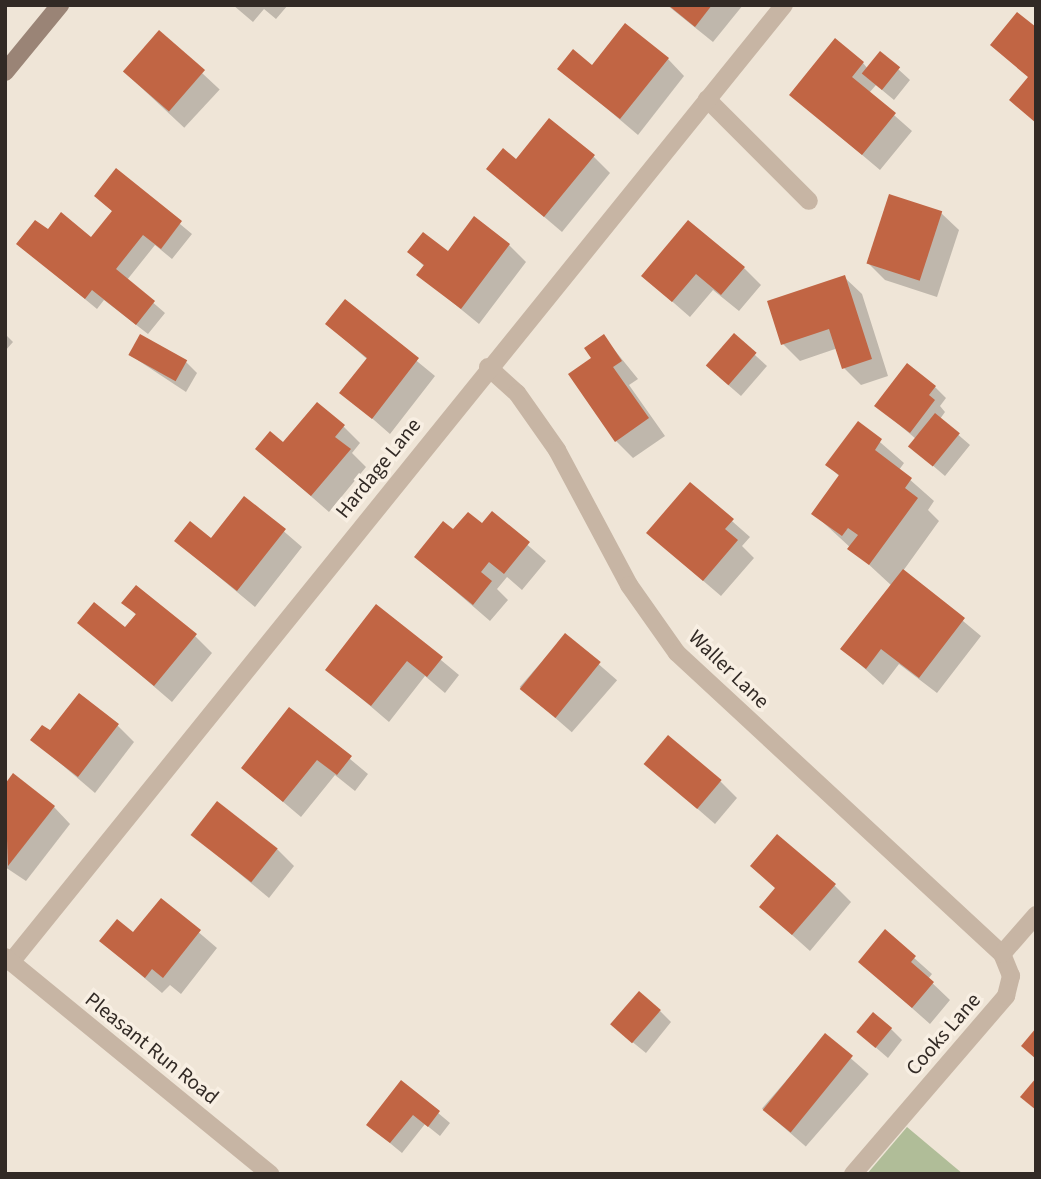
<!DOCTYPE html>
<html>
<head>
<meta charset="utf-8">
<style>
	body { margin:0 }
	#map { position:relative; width:1041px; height:1179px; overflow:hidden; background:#efe5d7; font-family:"Source Sans 3",sans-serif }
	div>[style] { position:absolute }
	.green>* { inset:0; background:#b0bd98 }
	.shadow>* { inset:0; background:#0003; transform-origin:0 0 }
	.building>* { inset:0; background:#c16544; transform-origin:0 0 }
	.minor>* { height:18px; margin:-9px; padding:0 9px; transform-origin:9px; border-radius:9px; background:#c7b5a4 }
	.tertiary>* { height:18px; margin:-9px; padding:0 9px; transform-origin:9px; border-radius:9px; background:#c7b5a4 }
	.secondary>* { height:18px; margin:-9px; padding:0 9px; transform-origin:9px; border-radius:9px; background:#9a8476 }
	span { translate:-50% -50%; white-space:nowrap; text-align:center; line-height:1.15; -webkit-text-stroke:7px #f8efe3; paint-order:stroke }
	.street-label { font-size:21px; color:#322a25 }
	.frame { position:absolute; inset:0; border:7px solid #322a25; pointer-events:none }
</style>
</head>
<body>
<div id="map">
	<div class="green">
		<i style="clip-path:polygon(907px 1127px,963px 1174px,867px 1174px)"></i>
	</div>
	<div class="shadow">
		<i style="clip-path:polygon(233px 5px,288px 5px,276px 19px,264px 9px,253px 22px)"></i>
		<i style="clip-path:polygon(667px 5px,743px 5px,713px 42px)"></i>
		<i style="left:159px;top:33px;width:83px;height:52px;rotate:43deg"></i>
		<i style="clip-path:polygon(668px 59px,684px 76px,638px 135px,559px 68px)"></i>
		<i style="clip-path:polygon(863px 63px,868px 69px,898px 69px,910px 80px,894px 100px,876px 85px,869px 93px,912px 131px,880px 170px,791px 95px)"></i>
		<i style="clip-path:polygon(593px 156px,610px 173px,562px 232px,488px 169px,516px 161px)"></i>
		<i style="clip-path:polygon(116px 171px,192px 234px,172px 259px,155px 245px,127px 280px,165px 313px,148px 334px,104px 300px,97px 309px,18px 244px,48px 231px,91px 239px,113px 212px,96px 196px)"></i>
		<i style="clip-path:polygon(890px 196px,941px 213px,959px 230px,937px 297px,885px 280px,868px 263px)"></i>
		<i style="clip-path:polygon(509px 245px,526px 262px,479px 324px,419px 275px,425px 267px,410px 252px,448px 253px)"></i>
		<i style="clip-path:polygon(744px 268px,761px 285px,739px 311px,713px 290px,690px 317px,643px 276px)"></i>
		<i style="clip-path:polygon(844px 277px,862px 294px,888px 376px,861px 385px,844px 368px,838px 348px,800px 361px,783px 344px)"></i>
		<i style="clip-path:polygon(345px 302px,435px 376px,390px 434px,342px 392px,368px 360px,327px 324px)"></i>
		<i style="clip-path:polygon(5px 334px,13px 342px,5px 351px)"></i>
		<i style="clip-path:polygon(734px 336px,767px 366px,741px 396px,719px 377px)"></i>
		<i style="clip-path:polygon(604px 337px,638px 379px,629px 385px,665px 436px,633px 458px,616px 441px,594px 358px)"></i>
		<i style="clip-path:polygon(130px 355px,186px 362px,197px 373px,186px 392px)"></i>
		<i style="clip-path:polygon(935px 387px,946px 398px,940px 406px,945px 412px,940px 419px,970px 445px,945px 476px,910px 446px,916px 439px,876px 405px)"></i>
		<i style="clip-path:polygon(858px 423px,904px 463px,899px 470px,934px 501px,928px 510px,939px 521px,903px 571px,981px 636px,937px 693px,899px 664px,883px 685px,843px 649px,892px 586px,813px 513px,840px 477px,828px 465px)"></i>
		<i style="clip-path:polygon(343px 426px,360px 443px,352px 453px,366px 467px,329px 512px,257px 449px)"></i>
		<i style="clip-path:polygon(690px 484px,750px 537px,742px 546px,754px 558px,721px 596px,666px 549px)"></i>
		<i style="clip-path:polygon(245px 498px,302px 547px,255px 607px,176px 541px,211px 540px)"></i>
		<i style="clip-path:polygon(492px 514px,546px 561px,522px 590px,507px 577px,497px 589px,508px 600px,490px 621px,416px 557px,453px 532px,482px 526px)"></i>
		<i style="clip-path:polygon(124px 602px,195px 636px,212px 653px,172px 702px,79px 622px,126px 630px,137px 616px)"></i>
		<i style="clip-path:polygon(377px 607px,459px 675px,445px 693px,425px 676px,389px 722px,327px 669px)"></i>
		<i style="left:565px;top:635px;width:69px;height:69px;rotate:41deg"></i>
		<i style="clip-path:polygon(290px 709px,368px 774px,355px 791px,335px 775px,301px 817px,243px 768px)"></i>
		<i style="clip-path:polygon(117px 725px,134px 742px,95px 793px,33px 740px)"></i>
		<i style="clip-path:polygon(646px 764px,720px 781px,737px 798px,715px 824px)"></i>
		<i style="clip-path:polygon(5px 786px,54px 807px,70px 824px,26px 881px,5px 867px)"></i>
		<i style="clip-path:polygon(193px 835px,277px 849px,294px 866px,269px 898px)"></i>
		<i style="clip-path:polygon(834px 885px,851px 902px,810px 951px,761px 907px)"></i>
		<i style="clip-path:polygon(161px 900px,217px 948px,181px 994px,170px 985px,162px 993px,101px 941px,134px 934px)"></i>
		<i style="clip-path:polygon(885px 932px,932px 974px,928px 979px,950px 1000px,930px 1024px,860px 962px)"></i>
		<i style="clip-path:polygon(660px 1011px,671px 1022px,646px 1053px,625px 1036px)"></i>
		<i style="clip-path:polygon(891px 1029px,902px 1040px,888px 1058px,858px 1032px)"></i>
		<i style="left:825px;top:1036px;width:58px;height:96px;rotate:41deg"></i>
		<i style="clip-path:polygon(401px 1082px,450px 1123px,440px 1136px,425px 1124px,402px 1153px,368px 1125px)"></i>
	</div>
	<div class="building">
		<i style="clip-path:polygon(668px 5px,712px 5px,695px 27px)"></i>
		<i style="clip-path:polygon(1017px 12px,1036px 27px,1036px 123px,1009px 100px,1028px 77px,990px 45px)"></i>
		<i style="clip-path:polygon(625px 23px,669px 58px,620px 119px,557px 69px,573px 49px,592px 65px)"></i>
		<i style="left:159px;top:30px;width:61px;height:55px;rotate:41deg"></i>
		<i style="clip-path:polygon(835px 38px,864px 62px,852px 77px,896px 113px,862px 155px,789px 95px)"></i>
		<i style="left:880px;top:51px;width:26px;height:29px;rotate:39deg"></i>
		<i style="clip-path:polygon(549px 118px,595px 155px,544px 217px,486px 169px,503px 148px,516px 159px)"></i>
		<i style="clip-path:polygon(116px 168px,182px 221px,161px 249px,143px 235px,116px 269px,155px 301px,136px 325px,92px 290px,85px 299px,16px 244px,35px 220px,48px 229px,61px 212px,91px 237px,112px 211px,94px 196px)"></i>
		<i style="left:889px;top:194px;width:56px;height:73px;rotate:18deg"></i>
		<i style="clip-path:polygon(474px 216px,510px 244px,461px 309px,416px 275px,424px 265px,407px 252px,423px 232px,448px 251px)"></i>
		<i style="clip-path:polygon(688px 220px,745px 267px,721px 295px,696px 274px,672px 302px,641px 276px)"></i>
		<i style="clip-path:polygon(845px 275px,872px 359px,842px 369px,829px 329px,781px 345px,767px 301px)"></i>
		<i style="clip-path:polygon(345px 299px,419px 358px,372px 419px,339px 393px,367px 358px,325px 324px)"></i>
		<i style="left:734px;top:333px;width:30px;height:43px;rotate:41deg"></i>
		<i style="left:140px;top:334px;width:54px;height:24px;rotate:29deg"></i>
		<i style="clip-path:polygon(604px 334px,622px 361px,613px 367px,649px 418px,615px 442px,568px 374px,591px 358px,584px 348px)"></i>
		<i style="clip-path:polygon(907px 363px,936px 386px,929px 395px,935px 400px,910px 433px,874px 406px)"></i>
		<i style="clip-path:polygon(317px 402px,345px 425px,335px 437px,351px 449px,311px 496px,255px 449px,270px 431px,283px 442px)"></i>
		<i style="left:935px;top:413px;width:32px;height:43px;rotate:39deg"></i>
		<i style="clip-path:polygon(858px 421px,882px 439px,875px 450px,912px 478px,905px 488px,918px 498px,869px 565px,847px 549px,858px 535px,848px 528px,842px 536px,811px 514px,839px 475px,825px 465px)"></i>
		<i style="clip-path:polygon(690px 482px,734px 519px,725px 529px,738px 540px,703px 581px,646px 533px)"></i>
		<i style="clip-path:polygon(244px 496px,286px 529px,237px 591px,174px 541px,190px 521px,211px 538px)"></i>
		<i style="clip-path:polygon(492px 511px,530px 542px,504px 574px,489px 562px,481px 572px,492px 581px,473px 605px,414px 557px,443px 521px,453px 529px,468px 512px,482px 523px)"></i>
		<i style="clip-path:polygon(903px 569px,965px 618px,919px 678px,881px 649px,866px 669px,840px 649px)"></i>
		<i style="clip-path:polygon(136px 585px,197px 634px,154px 686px,77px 623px,94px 602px,125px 627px,136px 614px,121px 603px)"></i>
		<i style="clip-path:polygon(376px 604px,443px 657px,427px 677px,407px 661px,371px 706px,325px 670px)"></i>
		<i style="left:565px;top:633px;width:46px;height:72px;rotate:39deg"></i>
		<i style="clip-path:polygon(79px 693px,119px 724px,78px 777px,30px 740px,42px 725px,50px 730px)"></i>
		<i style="clip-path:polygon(289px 707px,352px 756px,337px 775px,317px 760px,283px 802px,241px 768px)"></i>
		<i style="left:668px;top:735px;width:70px;height:38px;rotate:40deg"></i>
		<i style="clip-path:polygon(13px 773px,55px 806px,8px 866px,5px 784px)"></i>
		<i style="left:217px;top:801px;width:77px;height:43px;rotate:38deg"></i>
		<i style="clip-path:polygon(777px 834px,836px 884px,792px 935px,759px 907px,775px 888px,750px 866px)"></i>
		<i style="clip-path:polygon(161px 898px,201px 930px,163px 978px,152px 969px,145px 978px,99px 941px,117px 919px,133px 932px)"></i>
		<i style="clip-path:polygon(885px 929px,916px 956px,911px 962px,934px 982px,912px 1008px,858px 962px)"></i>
		<i style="left:639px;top:991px;width:29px;height:44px;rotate:41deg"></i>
		<i style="left:873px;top:1012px;width:25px;height:26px;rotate:40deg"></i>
		<i style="clip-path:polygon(1036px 1028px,1036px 1059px,1021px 1046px)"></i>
		<i style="left:825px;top:1033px;width:36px;height:99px;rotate:39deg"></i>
		<i style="clip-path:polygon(1036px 1078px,1036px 1110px,1020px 1097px)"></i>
		<i style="clip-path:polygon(401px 1080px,440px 1111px,428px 1127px,413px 1115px,390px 1143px,366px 1125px)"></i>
	</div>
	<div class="minor">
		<i style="left:707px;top:99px;width:144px;rotate:45deg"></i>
		<i style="left:488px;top:367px;width:39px;rotate:42deg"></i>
		<i style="left:517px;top:393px;width:70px;rotate:54.9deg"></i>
		<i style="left:557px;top:450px;width:153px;rotate:61.9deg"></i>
		<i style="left:629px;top:585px;width:83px;rotate:54.8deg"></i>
		<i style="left:677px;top:653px;width:443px;rotate:42.8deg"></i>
		<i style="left:11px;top:962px;width:1230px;rotate:-51.07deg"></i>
		<i style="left:853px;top:1174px;width:235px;rotate:-49.3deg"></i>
		<i style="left:1006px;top:996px;width:21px;rotate:-76deg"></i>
		<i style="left:1011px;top:976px;width:24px;rotate:-112deg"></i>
		<i style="left:1002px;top:954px;width:52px;rotate:-48.9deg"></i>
	</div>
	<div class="tertiary">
		<i style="left:5px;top:957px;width:343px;rotate:39.3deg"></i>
	</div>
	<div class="secondary">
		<i style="left:5px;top:72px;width:87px;rotate:-50.6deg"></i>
	</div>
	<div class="street-label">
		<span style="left:378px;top:468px;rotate:-51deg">Hardage Lane</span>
		<span style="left:729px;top:669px;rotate:44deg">Waller Lane</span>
		<span style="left:943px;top:1034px;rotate:-49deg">Cooks Lane</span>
		<span style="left:152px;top:1048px;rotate:39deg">Pleasant Run Road</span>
	</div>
	<div class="frame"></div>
</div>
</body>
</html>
